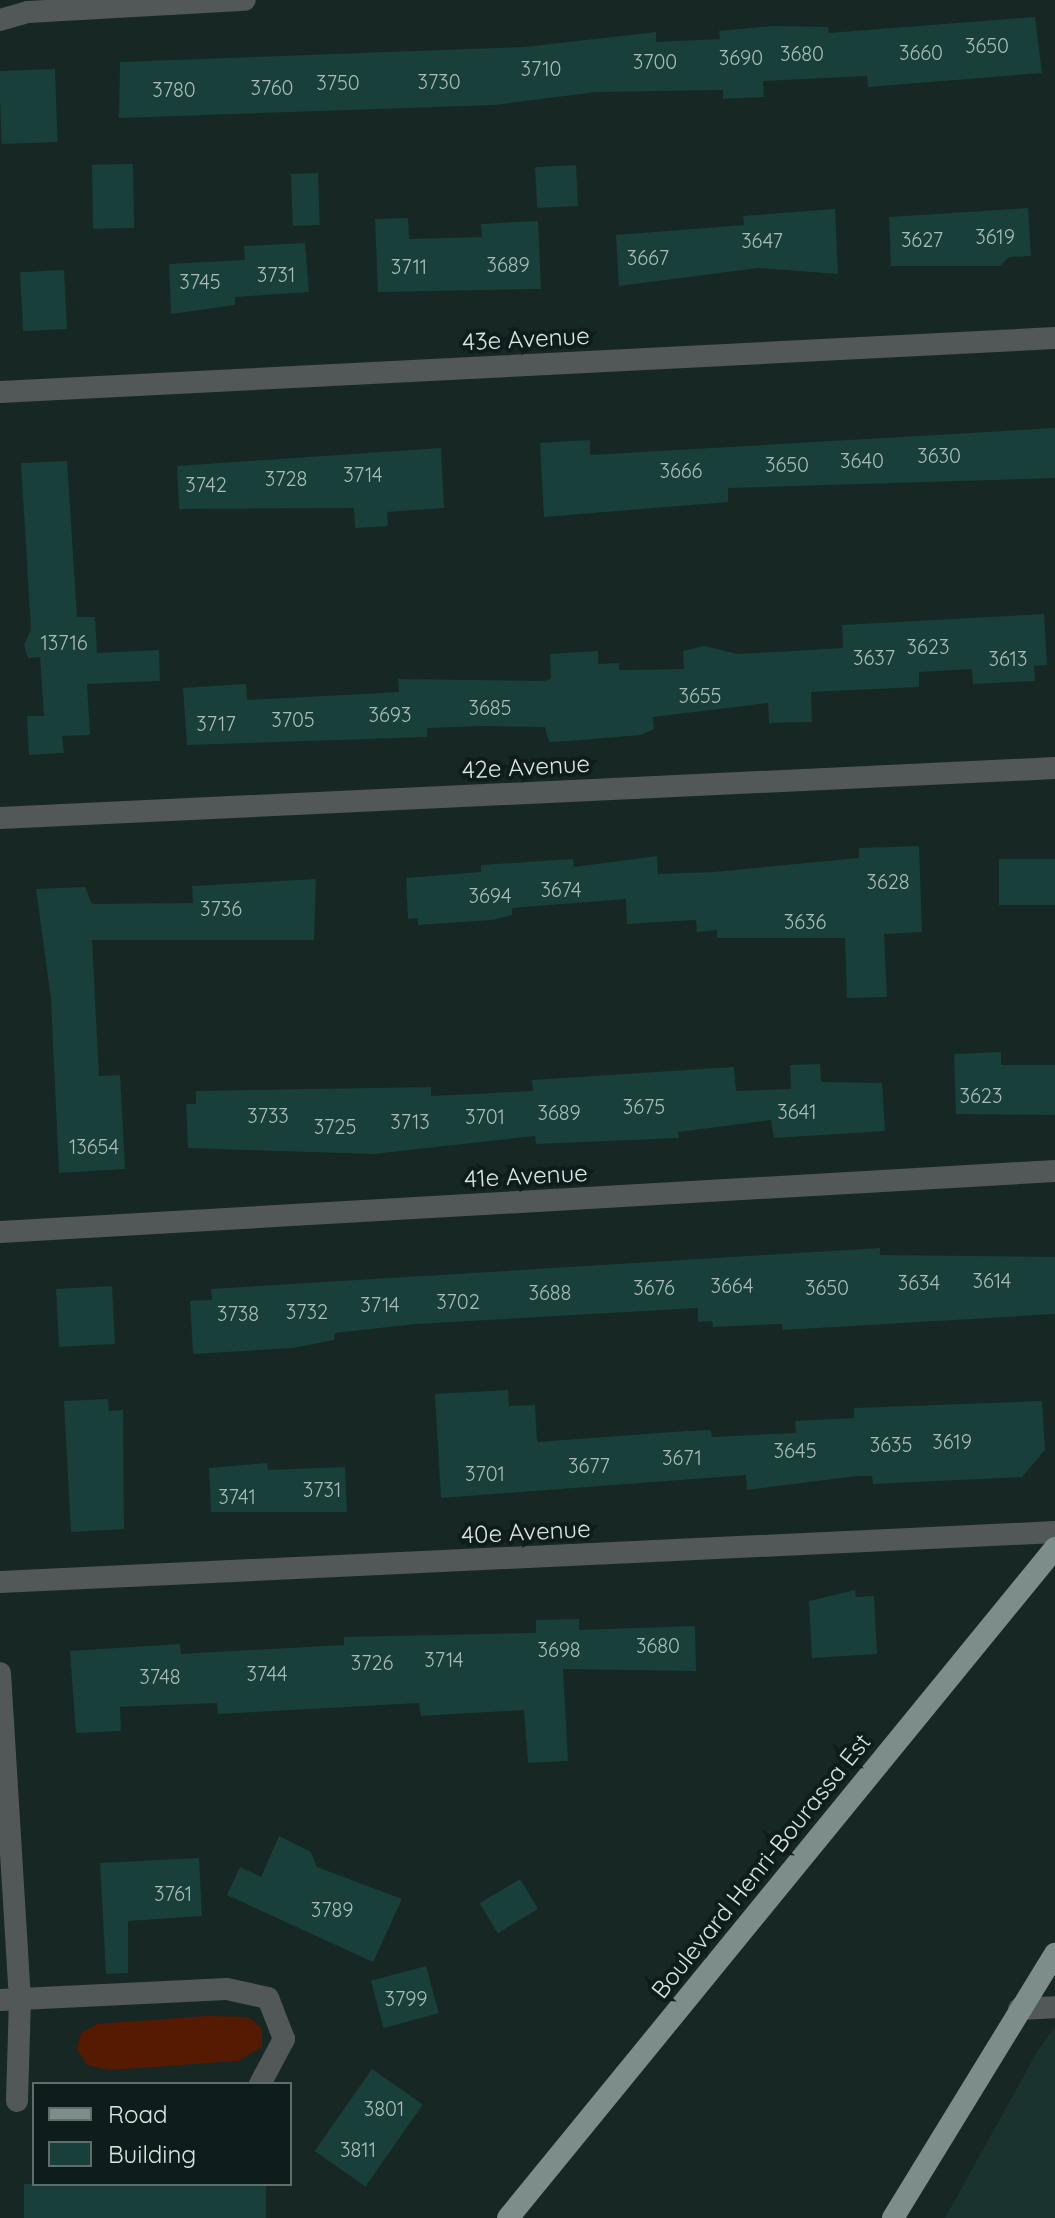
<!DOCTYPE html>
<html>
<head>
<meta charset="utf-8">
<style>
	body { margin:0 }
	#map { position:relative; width:1055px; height:2218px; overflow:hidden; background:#172724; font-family:Quicksand,sans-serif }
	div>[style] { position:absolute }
	.built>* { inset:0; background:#1b332f }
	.green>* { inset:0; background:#551a02 }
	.building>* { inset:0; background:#183f39; transform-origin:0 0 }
	.minor>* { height:22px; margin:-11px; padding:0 11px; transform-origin:11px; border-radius:11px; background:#515857 }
	.primary>* { height:22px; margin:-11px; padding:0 11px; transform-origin:11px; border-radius:11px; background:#7d8d89 }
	span { translate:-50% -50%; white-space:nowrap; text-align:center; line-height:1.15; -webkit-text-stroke:8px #0e1d1b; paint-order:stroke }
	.number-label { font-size:20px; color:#aabcb8 }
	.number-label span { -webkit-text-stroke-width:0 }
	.street-label { font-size:24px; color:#dbe5e3 }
	.legend { position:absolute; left:32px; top:2082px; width:260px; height:104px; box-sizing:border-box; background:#0e1d1b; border:2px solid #606d6b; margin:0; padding:10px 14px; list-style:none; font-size:24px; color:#dbe5e3 }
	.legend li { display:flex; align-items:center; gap:16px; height:40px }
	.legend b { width:40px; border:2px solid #606d6b }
</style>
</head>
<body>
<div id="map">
	<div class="built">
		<i style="clip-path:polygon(1055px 2026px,1055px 2218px,945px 2218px,1037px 2052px)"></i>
	</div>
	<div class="green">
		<i style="clip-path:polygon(206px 2016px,249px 2017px,262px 2029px,262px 2047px,238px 2061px,110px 2070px,87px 2065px,77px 2049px,81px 2033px,97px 2024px)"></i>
	</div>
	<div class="building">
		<i style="clip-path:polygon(1035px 17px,1042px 73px,868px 87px,867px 76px,763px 81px,764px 97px,723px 99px,723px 90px,596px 92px,495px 105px,119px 118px,120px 62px,525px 47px,656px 32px,656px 42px,720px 39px,719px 31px,773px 26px,828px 27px,829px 33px)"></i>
		<i style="left:55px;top:69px;width:73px;height:56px;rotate:88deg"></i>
		<i style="left:133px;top:164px;width:64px;height:41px;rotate:89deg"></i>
		<i style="left:576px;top:165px;width:41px;height:41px;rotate:87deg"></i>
		<i style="left:318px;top:173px;width:52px;height:27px;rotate:88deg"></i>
		<i style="clip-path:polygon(1028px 208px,1031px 256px,1009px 257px,1000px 266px,891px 266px,889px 217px)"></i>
		<i style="clip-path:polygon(835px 209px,838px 274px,758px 268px,619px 286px,616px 235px,744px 225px,743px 216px)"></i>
		<i style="clip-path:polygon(408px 218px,409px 239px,482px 237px,481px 224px,538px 221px,541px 289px,378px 292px,375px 219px)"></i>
		<i style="clip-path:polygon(305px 243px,309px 292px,235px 297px,235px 305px,171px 314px,169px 264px,245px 260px,244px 246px)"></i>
		<i style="left:64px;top:270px;width:59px;height:44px;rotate:87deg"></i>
		<i style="clip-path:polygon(1055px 428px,1055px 478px,728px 488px,728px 502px,544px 517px,540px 443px,590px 440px,590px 455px)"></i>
		<i style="clip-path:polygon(441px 448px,444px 508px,387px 512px,388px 526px,355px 528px,354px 508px,179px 509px,177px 466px)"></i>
		<i style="clip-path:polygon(67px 461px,77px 617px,95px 617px,97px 653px,159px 650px,160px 681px,87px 684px,90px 735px,62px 736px,64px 753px,29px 755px,27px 716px,44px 716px,40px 657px,28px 658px,24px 645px,31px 630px,21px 463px)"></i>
		<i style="clip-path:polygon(1044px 614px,1047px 665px,1034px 666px,1035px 681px,973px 684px,972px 669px,919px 672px,919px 687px,811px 692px,812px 722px,769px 723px,768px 703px,653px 717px,654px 729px,641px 735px,569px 741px,549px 742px,545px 727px,484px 726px,427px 728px,427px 737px,187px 745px,183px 688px,246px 684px,247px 700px,399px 692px,398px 679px,544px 681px,551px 679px,550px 654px,598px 651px,598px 664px,619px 663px,619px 670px,684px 669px,683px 651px,704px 646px,738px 654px,843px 648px,842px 625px)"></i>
		<i style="clip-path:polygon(919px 846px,922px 932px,884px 934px,887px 997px,847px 998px,845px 938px,717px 938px,717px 930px,697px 932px,696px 920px,627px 924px,626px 899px,512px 908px,512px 915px,492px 920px,418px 925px,418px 918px,408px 919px,406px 878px,481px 872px,481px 865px,573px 859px,574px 867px,657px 856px,658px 874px,714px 872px,859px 858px,859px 848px)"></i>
		<i style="left:1055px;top:859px;width:46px;height:56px;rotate:90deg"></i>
		<i style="clip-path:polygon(316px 879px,314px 940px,92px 940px,99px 1076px,120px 1075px,125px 1169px,59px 1173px,51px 999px,36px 889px,85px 887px,92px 904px,193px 903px,192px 886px)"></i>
		<i style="clip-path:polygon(1001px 1052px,1001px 1065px,1055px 1065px,1055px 1115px,956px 1114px,954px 1054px)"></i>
		<i style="clip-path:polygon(820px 1064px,821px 1082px,882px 1083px,885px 1131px,774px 1138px,771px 1120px,678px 1132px,679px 1138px,536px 1144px,535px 1136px,374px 1154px,188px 1148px,186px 1104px,196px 1104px,196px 1091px,431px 1087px,431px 1096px,533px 1091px,532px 1080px,734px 1067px,736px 1091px,791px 1089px,790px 1065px)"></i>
		<i style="clip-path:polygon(880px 1248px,880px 1255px,1055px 1257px,1055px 1314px,783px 1330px,782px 1324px,713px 1327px,712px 1321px,698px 1322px,698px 1308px,416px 1324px,335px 1333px,334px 1340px,293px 1348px,193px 1354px,190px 1301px,212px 1300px,211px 1289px)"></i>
		<i style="left:112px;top:1286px;width:58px;height:56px;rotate:87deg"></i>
		<i style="clip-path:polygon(508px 1390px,509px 1406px,535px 1405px,537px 1442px,687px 1431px,711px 1430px,712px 1437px,796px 1433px,795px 1421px,854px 1418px,854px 1408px,1042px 1401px,1045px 1450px,1022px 1477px,873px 1484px,872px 1476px,857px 1476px,747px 1490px,746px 1475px,441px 1498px,435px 1394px)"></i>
		<i style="clip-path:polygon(108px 1399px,109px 1411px,123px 1410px,124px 1529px,71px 1532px,64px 1401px)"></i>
		<i style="clip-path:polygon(267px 1463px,268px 1470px,345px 1467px,347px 1512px,211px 1512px,209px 1468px)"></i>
		<i style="clip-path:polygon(855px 1590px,856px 1597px,874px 1596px,877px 1654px,812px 1658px,809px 1601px)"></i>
		<i style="clip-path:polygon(579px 1619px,579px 1630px,695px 1626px,696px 1671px,563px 1669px,568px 1761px,528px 1763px,524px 1710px,421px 1716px,419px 1703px,218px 1714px,217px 1703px,120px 1707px,121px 1731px,76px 1733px,70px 1651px,180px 1644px,181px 1654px,344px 1645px,344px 1637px,536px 1633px,536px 1620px)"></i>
		<i style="clip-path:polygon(279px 1836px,311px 1852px,317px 1867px,402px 1899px,373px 1962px,227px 1895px,240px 1867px,261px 1877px)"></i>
		<i style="clip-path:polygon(199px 1858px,202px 1916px,128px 1921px,128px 1973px,106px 1974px,100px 1863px)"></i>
		<i style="left:520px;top:1879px;width:35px;height:47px;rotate:59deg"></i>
		<i style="left:426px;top:1966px;width:49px;height:57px;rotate:75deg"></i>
		<i style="left:372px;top:2069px;width:62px;height:100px;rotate:35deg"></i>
		<i style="left:24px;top:2184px;width:242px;height:34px"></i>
	</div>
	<div class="minor">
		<i style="left:0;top:20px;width:29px;rotate:-16deg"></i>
		<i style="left:28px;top:12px;width:217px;rotate:-3.2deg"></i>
		<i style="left:0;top:392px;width:1056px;rotate:-2.93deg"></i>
		<i style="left:0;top:818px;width:1056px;rotate:-2.71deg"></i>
		<i style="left:0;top:1232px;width:1057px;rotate:-3.31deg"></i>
		<i style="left:0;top:1582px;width:1056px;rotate:-2.71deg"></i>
		<i style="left:0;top:1673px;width:327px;rotate:86.5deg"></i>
		<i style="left:20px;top:1999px;width:102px;rotate:91.7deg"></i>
		<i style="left:0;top:2000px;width:227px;rotate:-2.8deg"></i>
		<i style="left:227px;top:1989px;width:42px;rotate:12.4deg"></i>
		<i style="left:268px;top:1998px;width:44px;rotate:68.7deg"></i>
		<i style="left:284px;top:2039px;width:51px;rotate:118.1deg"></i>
		<i style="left:1019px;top:2009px;width:36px;rotate:-3deg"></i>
	</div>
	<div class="primary">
		<i style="left:508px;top:2218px;width:865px;rotate:-50.77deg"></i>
		<i style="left:893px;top:2218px;width:310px;rotate:-58.5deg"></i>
	</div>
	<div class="number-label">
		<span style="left:987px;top:45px">3650</span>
		<span style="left:921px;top:52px">3660</span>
		<span style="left:802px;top:53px">3680</span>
		<span style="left:741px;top:57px">3690</span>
		<span style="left:655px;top:61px">3700</span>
		<span style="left:541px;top:68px">3710</span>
		<span style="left:439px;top:81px">3730</span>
		<span style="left:338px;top:82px">3750</span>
		<span style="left:272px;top:87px">3760</span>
		<span style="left:174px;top:89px">3780</span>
		<span style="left:995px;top:236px">3619</span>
		<span style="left:922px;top:239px">3627</span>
		<span style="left:762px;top:240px">3647</span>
		<span style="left:648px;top:257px">3667</span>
		<span style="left:508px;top:264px">3689</span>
		<span style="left:409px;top:266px">3711</span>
		<span style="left:276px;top:274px">3731</span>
		<span style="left:200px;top:281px">3745</span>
		<span style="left:939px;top:455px">3630</span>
		<span style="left:862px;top:460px">3640</span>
		<span style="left:787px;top:464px">3650</span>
		<span style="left:681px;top:470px">3666</span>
		<span style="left:363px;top:474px">3714</span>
		<span style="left:286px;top:478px">3728</span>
		<span style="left:206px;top:484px">3742</span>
		<span style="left:64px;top:642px">13716</span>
		<span style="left:928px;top:646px">3623</span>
		<span style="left:874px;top:657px">3637</span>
		<span style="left:1008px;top:658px">3613</span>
		<span style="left:700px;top:695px">3655</span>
		<span style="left:490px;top:707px">3685</span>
		<span style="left:390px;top:714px">3693</span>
		<span style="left:293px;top:719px">3705</span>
		<span style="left:216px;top:723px">3717</span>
		<span style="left:888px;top:881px">3628</span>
		<span style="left:561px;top:889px">3674</span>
		<span style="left:490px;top:895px">3694</span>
		<span style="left:221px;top:908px">3736</span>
		<span style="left:805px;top:921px">3636</span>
		<span style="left:981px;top:1095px">3623</span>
		<span style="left:644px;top:1106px">3675</span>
		<span style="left:797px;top:1111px">3641</span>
		<span style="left:559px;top:1112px">3689</span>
		<span style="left:268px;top:1115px">3733</span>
		<span style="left:485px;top:1116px">3701</span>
		<span style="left:410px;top:1121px">3713</span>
		<span style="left:335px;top:1126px">3725</span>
		<span style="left:94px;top:1146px">13654</span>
		<span style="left:992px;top:1280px">3614</span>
		<span style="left:919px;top:1282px">3634</span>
		<span style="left:732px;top:1285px">3664</span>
		<span style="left:654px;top:1287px">3676</span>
		<span style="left:827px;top:1287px">3650</span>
		<span style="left:550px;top:1292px">3688</span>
		<span style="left:458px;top:1301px">3702</span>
		<span style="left:380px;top:1304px">3714</span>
		<span style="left:307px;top:1311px">3732</span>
		<span style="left:238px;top:1313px">3738</span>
		<span style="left:952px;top:1441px">3619</span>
		<span style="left:891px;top:1444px">3635</span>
		<span style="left:795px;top:1450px">3645</span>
		<span style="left:682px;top:1457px">3671</span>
		<span style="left:589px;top:1465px">3677</span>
		<span style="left:485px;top:1473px">3701</span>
		<span style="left:322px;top:1489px">3731</span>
		<span style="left:237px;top:1496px">3741</span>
		<span style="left:658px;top:1645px">3680</span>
		<span style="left:559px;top:1649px">3698</span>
		<span style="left:444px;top:1659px">3714</span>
		<span style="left:372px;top:1662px">3726</span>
		<span style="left:267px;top:1673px">3744</span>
		<span style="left:160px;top:1676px">3748</span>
		<span style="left:173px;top:1893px">3761</span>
		<span style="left:332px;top:1909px">3789</span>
		<span style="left:406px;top:1998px">3799</span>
		<span style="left:384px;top:2108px">3801</span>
		<span style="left:358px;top:2149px">3811</span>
	</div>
	<div class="street-label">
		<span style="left:526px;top:339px;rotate:-3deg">43e Avenue</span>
		<span style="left:526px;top:767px;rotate:-3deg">42e Avenue</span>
		<span style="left:526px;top:1176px;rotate:-3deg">41e Avenue</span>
		<span style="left:526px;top:1532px;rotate:-3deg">40e Avenue</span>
		<span style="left:761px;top:1866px;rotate:-51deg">Boulevard Henri-Bourassa Est</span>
	</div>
	<ul class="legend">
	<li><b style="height:10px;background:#7d8d89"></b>Road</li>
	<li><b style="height:22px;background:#183f39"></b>Building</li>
	</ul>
</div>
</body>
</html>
